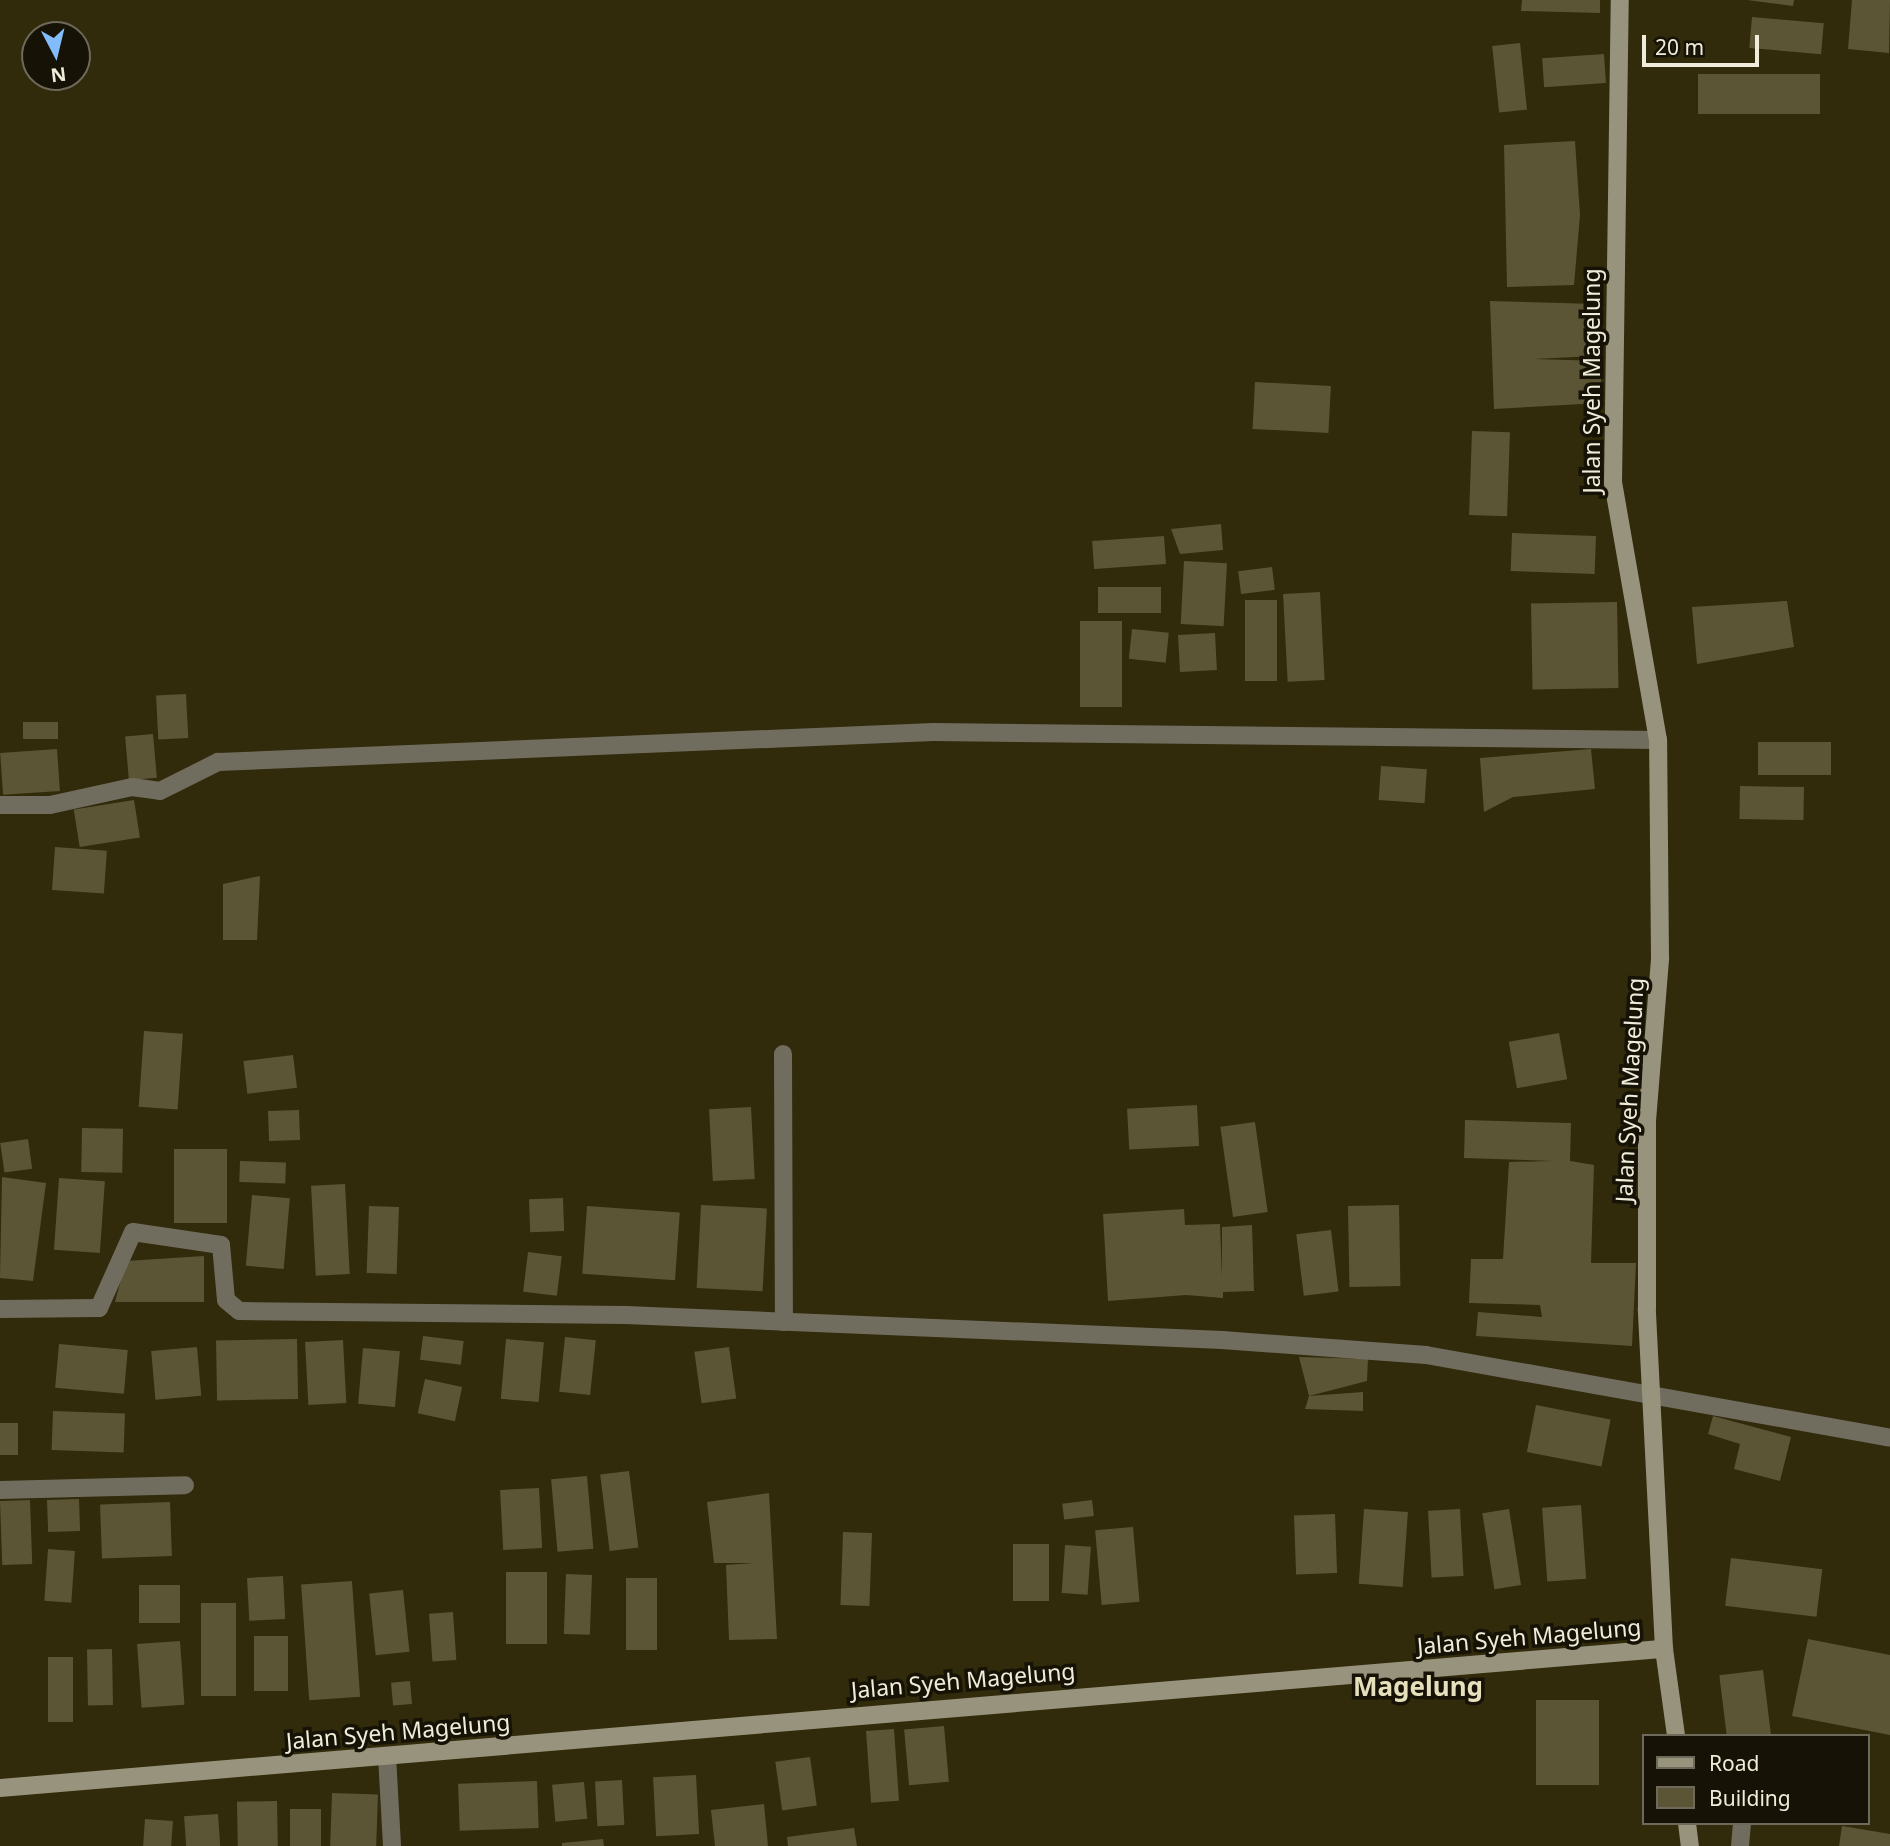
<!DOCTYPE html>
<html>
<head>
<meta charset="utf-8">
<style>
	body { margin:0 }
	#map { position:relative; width:1890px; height:1846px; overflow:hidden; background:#312a0b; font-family:"Noto Sans",sans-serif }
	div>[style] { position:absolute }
	.building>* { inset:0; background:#5b5535; transform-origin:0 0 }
	.lane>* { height:18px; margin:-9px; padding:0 9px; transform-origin:9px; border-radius:9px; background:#706d5f }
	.street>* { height:18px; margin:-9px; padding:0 9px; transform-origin:9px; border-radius:9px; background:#706d5f }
	.secondary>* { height:18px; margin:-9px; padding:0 9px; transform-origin:9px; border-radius:9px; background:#98937d }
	span { translate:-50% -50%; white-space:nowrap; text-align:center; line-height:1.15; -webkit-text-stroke:7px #161306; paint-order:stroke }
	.street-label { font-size:23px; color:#f0ecda }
	.quarter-label { font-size:26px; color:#e6dfbb; font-weight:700 }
	.legend { position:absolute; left:1642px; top:1734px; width:228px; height:91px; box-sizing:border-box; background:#161306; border:2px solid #6d6a5b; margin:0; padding:9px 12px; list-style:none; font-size:21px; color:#f0ecda }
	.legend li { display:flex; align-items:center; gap:14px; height:35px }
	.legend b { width:35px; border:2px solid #6d6a5b }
	.north { position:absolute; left:21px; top:21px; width:70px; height:70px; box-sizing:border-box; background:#161306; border:2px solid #6d6a5b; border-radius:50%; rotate:173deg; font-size:19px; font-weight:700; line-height:28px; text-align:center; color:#f0ecda }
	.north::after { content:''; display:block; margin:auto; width:24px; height:32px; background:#82bcfa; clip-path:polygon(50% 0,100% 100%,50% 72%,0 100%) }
	.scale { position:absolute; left:1642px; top:35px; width:117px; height:32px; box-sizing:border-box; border:4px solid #f0ecda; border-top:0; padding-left:9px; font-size:21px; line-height:24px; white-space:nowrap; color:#f0ecda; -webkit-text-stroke:5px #161306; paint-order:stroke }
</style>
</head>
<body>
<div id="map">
	<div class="building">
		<i style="clip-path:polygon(1522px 0,1600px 0,1600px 13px,1521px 11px)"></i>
		<i style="clip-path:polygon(1747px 0,1794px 0,1793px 6px)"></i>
		<i style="clip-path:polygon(1852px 0,1890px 0,1889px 53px,1848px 49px)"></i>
		<i style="left:1752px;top:17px;width:72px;height:31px;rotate:5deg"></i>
		<i style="left:1520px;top:43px;width:67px;height:28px;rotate:84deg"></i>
		<i style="left:1604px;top:54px;width:29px;height:62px;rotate:86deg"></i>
		<i style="left:1698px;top:74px;width:122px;height:40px"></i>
		<i style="clip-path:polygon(1575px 141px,1580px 215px,1574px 285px,1507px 287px,1504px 145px)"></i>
		<i style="clip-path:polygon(1490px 301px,1597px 304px,1595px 356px,1534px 359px,1602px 361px,1600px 403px,1494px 409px)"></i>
		<i style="left:1255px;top:382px;width:76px;height:47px;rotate:3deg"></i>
		<i style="left:1472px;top:431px;width:38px;height:84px;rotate:2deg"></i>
		<i style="clip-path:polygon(1221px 524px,1223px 550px,1180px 554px,1171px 529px)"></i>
		<i style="left:1512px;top:533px;width:84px;height:38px;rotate:2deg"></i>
		<i style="left:1164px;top:536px;width:28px;height:72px;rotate:86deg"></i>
		<i style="left:1184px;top:561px;width:43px;height:63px;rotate:3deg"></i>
		<i style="left:1272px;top:567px;width:23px;height:34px;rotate:83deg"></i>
		<i style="left:1161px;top:587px;width:26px;height:63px;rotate:90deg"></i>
		<i style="left:1320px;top:592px;width:88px;height:37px;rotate:87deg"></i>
		<i style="left:1245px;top:600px;width:32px;height:81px"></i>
		<i style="clip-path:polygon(1787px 601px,1794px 647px,1697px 664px,1692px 607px)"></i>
		<i style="left:1617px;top:602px;width:86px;height:86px;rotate:89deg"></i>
		<i style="left:1122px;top:621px;width:86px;height:42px;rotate:90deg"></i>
		<i style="left:1132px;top:629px;width:37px;height:30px;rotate:6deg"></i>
		<i style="left:1215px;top:633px;width:37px;height:37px;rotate:87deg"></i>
		<i style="left:186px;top:694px;width:44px;height:30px;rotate:87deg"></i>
		<i style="left:58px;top:722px;width:17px;height:35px;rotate:90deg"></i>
		<i style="left:153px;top:734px;width:44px;height:28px;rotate:85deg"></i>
		<i style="left:1831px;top:742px;width:33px;height:73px;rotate:90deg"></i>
		<i style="left:57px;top:749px;width:42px;height:57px;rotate:86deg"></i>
		<i style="clip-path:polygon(1591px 749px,1595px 789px,1513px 797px,1484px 812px,1480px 758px)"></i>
		<i style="left:1381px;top:766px;width:46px;height:34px;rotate:4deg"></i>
		<i style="left:1740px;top:786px;width:64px;height:33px;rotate:1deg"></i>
		<i style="left:134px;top:800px;width:38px;height:61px;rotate:81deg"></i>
		<i style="left:55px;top:847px;width:52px;height:43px;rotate:4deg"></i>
		<i style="clip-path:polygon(260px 876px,257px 940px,223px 940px,223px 884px)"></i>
		<i style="left:144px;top:1031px;width:39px;height:76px;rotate:4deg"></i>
		<i style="left:1559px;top:1033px;width:47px;height:51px;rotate:80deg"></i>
		<i style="left:293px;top:1055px;width:33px;height:50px;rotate:83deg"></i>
		<i style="left:1197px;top:1105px;width:41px;height:70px;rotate:87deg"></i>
		<i style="left:751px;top:1107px;width:72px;height:42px;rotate:87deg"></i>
		<i style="left:299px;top:1110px;width:30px;height:31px;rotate:88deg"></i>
		<i style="clip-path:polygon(1465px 1120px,1571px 1123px,1570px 1161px,1594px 1165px,1591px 1263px,1636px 1263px,1632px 1346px,1476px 1336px,1478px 1312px,1542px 1317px,1540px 1305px,1469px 1303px,1471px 1259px,1503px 1259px,1509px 1162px,1552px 1161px,1464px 1158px)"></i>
		<i style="left:1255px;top:1122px;width:91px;height:35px;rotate:82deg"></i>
		<i style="left:82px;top:1128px;width:41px;height:44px;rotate:1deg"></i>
		<i style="left:28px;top:1139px;width:30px;height:28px;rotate:82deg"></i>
		<i style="left:174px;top:1149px;width:53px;height:74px"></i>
		<i style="left:240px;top:1161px;width:46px;height:21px;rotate:2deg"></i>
		<i style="clip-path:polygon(2px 1177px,46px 1183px,33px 1281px,0 1278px)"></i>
		<i style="left:59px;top:1178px;width:46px;height:72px;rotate:4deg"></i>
		<i style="left:345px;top:1184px;width:90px;height:34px;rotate:87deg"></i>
		<i style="left:252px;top:1195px;width:38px;height:71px;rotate:5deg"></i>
		<i style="left:563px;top:1198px;width:33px;height:34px;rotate:88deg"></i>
		<i style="left:701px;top:1205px;width:66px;height:83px;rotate:3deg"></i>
		<i style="left:1399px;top:1205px;width:81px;height:51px;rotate:89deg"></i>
		<i style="left:369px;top:1206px;width:30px;height:67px;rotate:2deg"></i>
		<i style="left:587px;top:1206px;width:93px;height:68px;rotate:4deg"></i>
		<i style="clip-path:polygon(1184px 1209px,1185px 1225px,1220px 1224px,1222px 1277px,1222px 1227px,1252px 1225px,1254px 1291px,1223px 1292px,1223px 1298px,1186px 1295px,1108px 1301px,1103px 1214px)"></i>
		<i style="left:1331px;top:1230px;width:62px;height:35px;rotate:83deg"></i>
		<i style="left:528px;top:1252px;width:34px;height:40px;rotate:7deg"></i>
		<i style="clip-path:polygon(204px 1256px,204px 1302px,115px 1302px,126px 1261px)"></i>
		<i style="left:423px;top:1336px;width:41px;height:24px;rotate:7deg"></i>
		<i style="left:565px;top:1337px;width:31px;height:55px;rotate:6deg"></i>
		<i style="left:297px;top:1339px;width:60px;height:81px;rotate:89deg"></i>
		<i style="left:506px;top:1339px;width:38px;height:60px;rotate:5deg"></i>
		<i style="left:343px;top:1340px;width:63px;height:38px;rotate:87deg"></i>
		<i style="left:59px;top:1344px;width:69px;height:44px;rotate:5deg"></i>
		<i style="left:197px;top:1347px;width:49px;height:46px;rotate:85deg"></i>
		<i style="left:729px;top:1347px;width:52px;height:35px;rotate:82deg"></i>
		<i style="left:363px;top:1348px;width:37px;height:56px;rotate:5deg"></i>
		<i style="clip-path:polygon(1299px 1357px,1368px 1359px,1367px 1381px,1309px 1396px)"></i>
		<i style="left:425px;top:1379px;width:38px;height:35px;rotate:12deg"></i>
		<i style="clip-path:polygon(1363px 1392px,1363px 1411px,1305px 1409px,1309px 1396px)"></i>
		<i style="left:1536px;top:1405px;width:76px;height:48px;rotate:11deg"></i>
		<i style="left:53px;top:1411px;width:72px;height:39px;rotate:2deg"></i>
		<i style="clip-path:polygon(1713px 1416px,1791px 1437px,1780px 1481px,1734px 1469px,1740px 1444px,1708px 1434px)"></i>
		<i style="left:18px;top:1423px;width:32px;height:18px;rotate:90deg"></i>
		<i style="left:629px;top:1471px;width:77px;height:29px;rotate:83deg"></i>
		<i style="left:587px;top:1476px;width:73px;height:36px;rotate:85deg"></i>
		<i style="left:539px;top:1488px;width:60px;height:39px;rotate:87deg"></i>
		<i style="clip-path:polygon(769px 1493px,777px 1639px,729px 1640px,726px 1565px,754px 1563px,714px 1563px,707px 1502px)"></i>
		<i style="left:79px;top:1499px;width:32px;height:32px;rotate:88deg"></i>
		<i style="left:30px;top:1500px;width:64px;height:30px;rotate:88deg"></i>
		<i style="left:1092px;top:1500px;width:16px;height:30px;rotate:83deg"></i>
		<i style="left:170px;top:1502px;width:54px;height:70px;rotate:88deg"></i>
		<i style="left:1581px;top:1505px;width:74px;height:39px;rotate:86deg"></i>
		<i style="left:1364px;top:1509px;width:44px;height:75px;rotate:4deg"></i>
		<i style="left:1460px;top:1509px;width:67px;height:32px;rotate:87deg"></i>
		<i style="left:1509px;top:1509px;width:77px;height:27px;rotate:81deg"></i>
		<i style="left:1335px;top:1514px;width:59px;height:41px;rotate:88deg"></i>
		<i style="left:1133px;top:1527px;width:75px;height:38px;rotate:85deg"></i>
		<i style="left:843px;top:1532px;width:29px;height:73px;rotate:2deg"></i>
		<i style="left:1013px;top:1544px;width:36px;height:57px"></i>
		<i style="left:1065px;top:1545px;width:26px;height:48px;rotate:4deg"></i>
		<i style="left:48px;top:1549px;width:27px;height:52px;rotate:4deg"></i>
		<i style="left:1731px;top:1558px;width:92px;height:48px;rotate:7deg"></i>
		<i style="left:506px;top:1572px;width:41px;height:72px"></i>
		<i style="left:566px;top:1574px;width:26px;height:60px;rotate:2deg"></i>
		<i style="left:283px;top:1576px;width:43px;height:36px;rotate:87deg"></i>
		<i style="left:626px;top:1578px;width:31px;height:72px"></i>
		<i style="left:352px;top:1581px;width:116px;height:51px;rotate:86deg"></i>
		<i style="left:139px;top:1585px;width:41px;height:38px"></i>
		<i style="left:403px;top:1590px;width:62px;height:34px;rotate:84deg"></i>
		<i style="left:201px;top:1603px;width:35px;height:93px"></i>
		<i style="left:453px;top:1612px;width:48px;height:24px;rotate:86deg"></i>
		<i style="left:288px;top:1636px;width:55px;height:34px;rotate:90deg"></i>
		<i style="clip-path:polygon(1808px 1639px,1890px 1655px,1890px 1735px,1792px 1716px)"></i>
		<i style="left:180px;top:1641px;width:64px;height:43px;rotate:86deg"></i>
		<i style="left:112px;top:1649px;width:56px;height:25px;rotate:89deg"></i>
		<i style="left:48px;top:1657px;width:25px;height:65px"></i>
		<i style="left:1763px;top:1670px;width:66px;height:44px;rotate:83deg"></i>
		<i style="left:410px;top:1681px;width:23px;height:19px;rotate:85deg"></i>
		<i style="left:1536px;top:1700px;width:63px;height:85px"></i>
		<i style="left:944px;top:1726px;width:56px;height:40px;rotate:85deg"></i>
		<i style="left:894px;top:1729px;width:72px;height:28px;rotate:86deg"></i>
		<i style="left:810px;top:1757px;width:49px;height:35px;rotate:82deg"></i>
		<i style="left:696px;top:1775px;width:59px;height:43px;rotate:87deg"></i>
		<i style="left:622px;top:1780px;width:45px;height:27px;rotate:87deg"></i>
		<i style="left:537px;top:1781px;width:47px;height:79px;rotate:88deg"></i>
		<i style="left:584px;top:1782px;width:37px;height:32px;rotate:85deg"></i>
		<i style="left:332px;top:1793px;width:46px;height:53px;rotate:2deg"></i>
		<i style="left:277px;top:1801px;width:45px;height:40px;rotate:89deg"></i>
		<i style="clip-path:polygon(764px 1804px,768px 1846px,715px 1846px,711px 1810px)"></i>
		<i style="left:290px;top:1809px;width:31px;height:37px"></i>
		<i style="left:218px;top:1814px;width:32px;height:34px;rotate:86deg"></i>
		<i style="left:145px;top:1819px;width:28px;height:27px;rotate:4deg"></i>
		<i style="clip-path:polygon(1842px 1826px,1890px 1834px,1890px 1846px,1839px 1846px)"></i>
		<i style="clip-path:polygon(854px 1828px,857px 1846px,788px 1846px,787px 1837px)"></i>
		<i style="clip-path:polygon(603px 1839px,604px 1846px,562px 1846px,562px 1843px)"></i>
	</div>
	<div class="lane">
		<i style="left:387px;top:1756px;width:90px;rotate:86.8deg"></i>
		<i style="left:1740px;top:1846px;width:23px;rotate:-85deg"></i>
	</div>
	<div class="street">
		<i style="left:0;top:805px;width:50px"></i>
		<i style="left:50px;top:805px;width:84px;rotate:-12.4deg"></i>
		<i style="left:132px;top:787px;width:28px;rotate:8deg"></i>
		<i style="left:160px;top:791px;width:65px;rotate:-26.6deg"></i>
		<i style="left:218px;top:762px;width:716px;rotate:-2.4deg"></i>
		<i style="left:933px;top:732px;width:725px;rotate:0.63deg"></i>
		<i style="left:783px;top:1054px;width:268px;rotate:89.8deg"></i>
		<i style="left:0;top:1309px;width:99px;rotate:-0.6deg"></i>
		<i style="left:99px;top:1308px;width:83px;rotate:-65.9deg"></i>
		<i style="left:133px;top:1232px;width:89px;rotate:8.4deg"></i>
		<i style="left:221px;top:1245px;width:55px;rotate:84.8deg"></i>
		<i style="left:226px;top:1300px;width:17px;rotate:40deg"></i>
		<i style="left:239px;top:1311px;width:387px;rotate:0.6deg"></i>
		<i style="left:626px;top:1315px;width:597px;rotate:2.4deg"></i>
		<i style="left:1222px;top:1340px;width:205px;rotate:4.2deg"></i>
		<i style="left:1426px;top:1355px;width:471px;rotate:10.1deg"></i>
		<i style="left:0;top:1490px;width:185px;rotate:-1.5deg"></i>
	</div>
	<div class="secondary">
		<i style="left:1664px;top:1649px;width:88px;rotate:82.1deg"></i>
		<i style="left:0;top:1788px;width:1670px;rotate:-4.78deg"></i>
		<i style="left:1664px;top:1649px;width:341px;rotate:-92.9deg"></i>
		<i style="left:1647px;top:1308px;width:187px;rotate:-90deg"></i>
		<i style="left:1647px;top:1121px;width:164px;rotate:-85.4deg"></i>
		<i style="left:1660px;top:958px;width:218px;rotate:-90.5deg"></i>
		<i style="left:1658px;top:740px;width:261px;rotate:-99.9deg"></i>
		<i style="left:1613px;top:483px;width:483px;rotate:-89.2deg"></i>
		<i style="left:1687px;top:1823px;width:23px;rotate:83deg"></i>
	</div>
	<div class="street-label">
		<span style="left:1591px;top:381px;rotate:-90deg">Jalan Syeh Magelung</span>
		<span style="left:1629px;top:1090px;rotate:-87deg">Jalan Syeh Magelung</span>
		<span style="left:1529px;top:1636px;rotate:-5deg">Jalan Syeh Magelung</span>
		<span style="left:963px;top:1680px;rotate:-5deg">Jalan Syeh Magelung</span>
		<span style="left:398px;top:1731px;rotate:-5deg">Jalan Syeh Magelung</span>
	</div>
	<div class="quarter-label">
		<span style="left:1418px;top:1687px">Magelung</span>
	</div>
	<ul class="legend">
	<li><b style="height:9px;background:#98937d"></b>Road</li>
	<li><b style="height:19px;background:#5b5535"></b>Building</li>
	</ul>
	<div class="north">N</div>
	<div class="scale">20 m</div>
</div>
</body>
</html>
